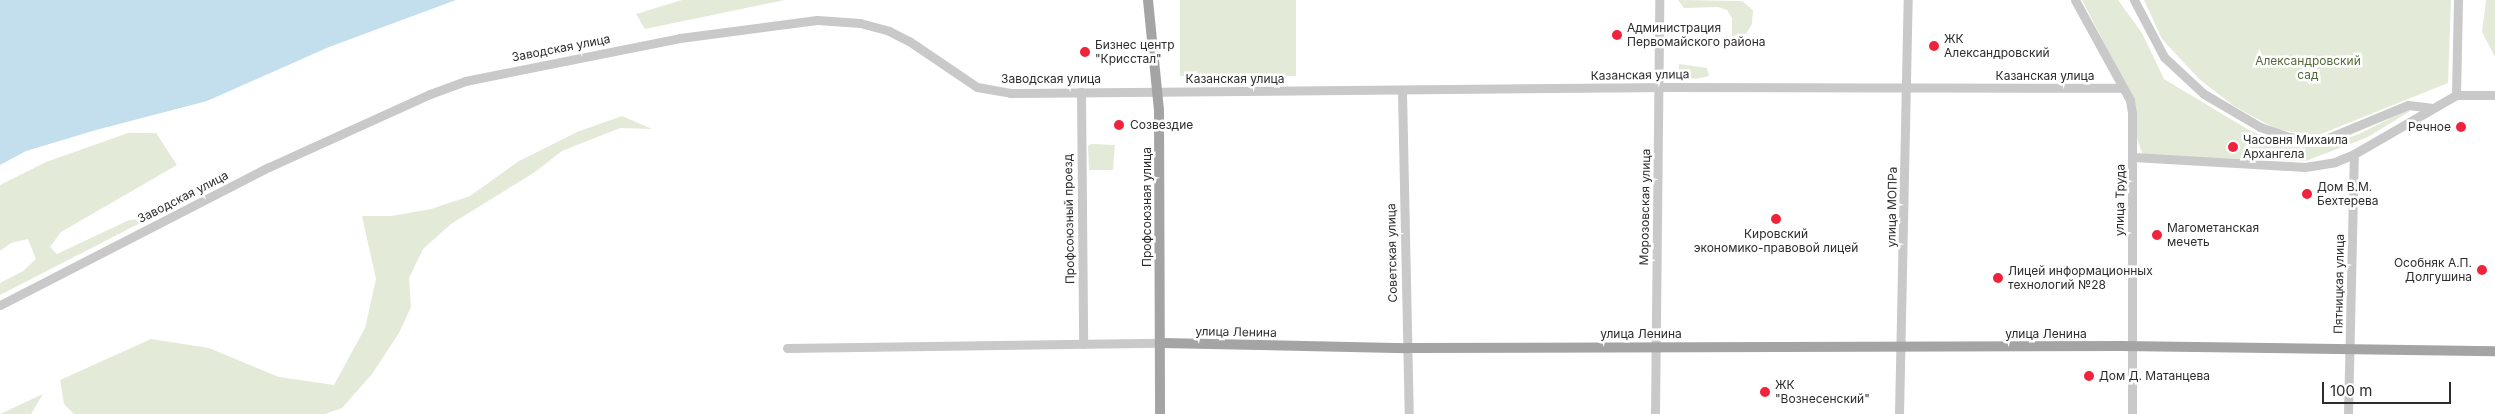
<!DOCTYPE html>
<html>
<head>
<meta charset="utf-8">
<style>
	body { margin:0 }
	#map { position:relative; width:2495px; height:414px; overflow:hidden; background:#fff; font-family:Inter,sans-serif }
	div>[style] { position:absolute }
	.green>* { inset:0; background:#e3ebd8; transform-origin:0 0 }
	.water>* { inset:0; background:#c3deec }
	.minor>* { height:9px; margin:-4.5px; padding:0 4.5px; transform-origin:4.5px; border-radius:4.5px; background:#c9c9c9 }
	.major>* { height:10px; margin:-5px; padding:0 5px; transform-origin:5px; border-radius:5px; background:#a4a4a4 }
	.dots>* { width:14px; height:14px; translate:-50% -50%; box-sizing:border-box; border:2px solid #fff; border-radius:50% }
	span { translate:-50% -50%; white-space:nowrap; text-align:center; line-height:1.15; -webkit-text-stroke:5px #fff; paint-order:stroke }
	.poi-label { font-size:12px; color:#2c2c2c }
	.left { translate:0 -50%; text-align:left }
	.right { translate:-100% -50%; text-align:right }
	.street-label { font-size:12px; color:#2c2c2c }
	.park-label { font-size:12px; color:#516a38 }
	.scale { position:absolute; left:2322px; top:382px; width:129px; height:22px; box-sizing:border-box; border:2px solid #2c2c2c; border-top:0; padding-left:6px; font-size:15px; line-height:18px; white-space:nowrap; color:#2c2c2c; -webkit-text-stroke:4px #fff; paint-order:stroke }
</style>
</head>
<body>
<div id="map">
	<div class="green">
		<i style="clip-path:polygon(682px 0,785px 0,645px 29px,636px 14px)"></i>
		<i style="left:1180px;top:0;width:116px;height:76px"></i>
		<i style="clip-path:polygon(1678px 0,1742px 1px,1753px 10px,1752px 24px,1746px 34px,1732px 36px,1732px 18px,1727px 10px,1718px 7px,1684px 8px)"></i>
		<i style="clip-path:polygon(2082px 0,2118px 0,2142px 33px,2164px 79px,2249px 130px,2289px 147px,2323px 147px,2359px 134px,2409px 109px,2410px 111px,2368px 137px,2306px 161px,2143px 156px,2136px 135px,2136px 105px)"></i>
		<i style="clip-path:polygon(2144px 0,2451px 0,2448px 83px,2316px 136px,2276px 129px,2234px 106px,2199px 79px,2162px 39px)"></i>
		<i style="clip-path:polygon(2486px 0,2495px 0,2495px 57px,2482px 32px)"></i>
		<i style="clip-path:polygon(1679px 64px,1707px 68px,1709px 76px,1696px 79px,1678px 76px)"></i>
		<i style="clip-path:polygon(622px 116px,652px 129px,620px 128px,562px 151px,535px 172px,451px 224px,423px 249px,409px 278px,411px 307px,399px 333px,372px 374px,342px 408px,325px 414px,74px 414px,64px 404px,60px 380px,151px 339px,209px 348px,279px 377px,334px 385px,365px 328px,376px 279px,362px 216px,391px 216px,431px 209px,470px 196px,519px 161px,577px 132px)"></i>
		<i style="clip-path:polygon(128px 133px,156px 133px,177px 165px,61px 232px,50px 247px,57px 254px,129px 220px,148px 219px,0 295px,0 283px,23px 271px,36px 259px,28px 239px,11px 243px,0 251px,0 185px,46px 162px)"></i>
		<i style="clip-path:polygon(1091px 144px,1115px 145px,1113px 170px,1089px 170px,1088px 146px)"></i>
		<i style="clip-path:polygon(43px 394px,31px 414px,0 414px)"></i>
	</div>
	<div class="water">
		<i style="clip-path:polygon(0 0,456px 0,329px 47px,207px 101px,96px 130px,26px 151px,0 165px)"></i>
	</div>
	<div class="minor">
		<i style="left:2075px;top:0;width:114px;rotate:61.2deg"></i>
		<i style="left:2130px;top:100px;width:13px;rotate:81deg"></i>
		<i style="left:2132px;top:113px;width:301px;rotate:90deg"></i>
		<i style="left:2134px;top:0;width:64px;rotate:62.2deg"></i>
		<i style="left:2164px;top:57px;width:54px;rotate:42.8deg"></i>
		<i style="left:2204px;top:94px;width:65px;rotate:30.5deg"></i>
		<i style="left:2260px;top:127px;width:31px;rotate:19deg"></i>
		<i style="left:2289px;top:137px;width:32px;rotate:7deg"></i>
		<i style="left:2321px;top:141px;width:94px;rotate:-22.5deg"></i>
		<i style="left:2408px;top:105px;width:23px;rotate:7deg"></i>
		<i style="left:1402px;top:91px;width:323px;rotate:88.8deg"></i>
		<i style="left:1081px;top:92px;width:252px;rotate:89.5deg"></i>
		<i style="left:2456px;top:95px;width:95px;rotate:-88.8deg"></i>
		<i style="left:2133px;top:157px;width:172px;rotate:3.3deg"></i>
		<i style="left:2305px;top:167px;width:30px;rotate:-9deg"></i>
		<i style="left:2335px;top:162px;width:21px;rotate:-23deg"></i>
		<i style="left:2354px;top:154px;width:118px;rotate:-30deg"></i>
		<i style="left:2456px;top:95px;width:39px"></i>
		<i style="left:0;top:305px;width:302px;rotate:-27.2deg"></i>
		<i style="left:269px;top:167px;width:177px;rotate:-24.4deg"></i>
		<i style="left:430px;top:94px;width:37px;rotate:-20deg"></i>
		<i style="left:465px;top:81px;width:219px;rotate:-11.3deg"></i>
		<i style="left:680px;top:38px;width:138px;rotate:-7.5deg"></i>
		<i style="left:817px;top:20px;width:43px;rotate:4deg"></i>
		<i style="left:860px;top:23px;width:30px;rotate:15deg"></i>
		<i style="left:889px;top:31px;width:22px;rotate:27deg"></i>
		<i style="left:909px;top:41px;width:82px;rotate:34.1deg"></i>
		<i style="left:977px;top:87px;width:34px;rotate:10deg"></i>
		<i style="left:1010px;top:93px;width:662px;rotate:-0.52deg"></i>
		<i style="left:1672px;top:87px;width:451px;rotate:0.1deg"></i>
		<i style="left:787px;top:348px;width:374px;rotate:-0.8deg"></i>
		<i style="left:1655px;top:414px;width:414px;rotate:-89.4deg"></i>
		<i style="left:1899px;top:414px;width:414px;rotate:-88.8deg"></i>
		<i style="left:2348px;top:414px;width:260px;rotate:-88.7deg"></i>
	</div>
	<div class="major">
		<i style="left:1148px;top:0;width:111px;rotate:84.3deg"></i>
		<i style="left:1159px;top:110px;width:304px;rotate:89.8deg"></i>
		<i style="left:1161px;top:343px;width:246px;rotate:1.2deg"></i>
		<i style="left:1407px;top:348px;width:714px;rotate:-0.16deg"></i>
		<i style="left:2121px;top:346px;width:374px;rotate:0.8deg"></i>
	</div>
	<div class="dots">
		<i style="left:1617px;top:35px;background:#ef233b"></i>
		<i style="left:1934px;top:46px;background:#ef233b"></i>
		<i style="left:1085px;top:52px;background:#ef233b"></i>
		<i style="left:1119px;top:125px;background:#ef233b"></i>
		<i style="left:2461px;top:127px;background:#ef233b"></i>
		<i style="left:2233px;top:147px;background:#ef233b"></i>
		<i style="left:2307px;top:194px;background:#ef233b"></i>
		<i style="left:1776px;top:219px;background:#ef233b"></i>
		<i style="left:2157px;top:235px;background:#ef233b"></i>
		<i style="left:2482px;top:270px;background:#ef233b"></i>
		<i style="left:1998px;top:278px;background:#ef233b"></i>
		<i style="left:2089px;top:376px;background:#ef233b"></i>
		<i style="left:1765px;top:392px;background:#ef233b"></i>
	</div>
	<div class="poi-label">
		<span class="left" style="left:1627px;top:35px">Администрация<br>Первомайского района</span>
		<span class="left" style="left:1944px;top:46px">ЖК<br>Александровский</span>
		<span class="left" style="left:1095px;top:52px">Бизнес центр<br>"Крисстал"</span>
		<span class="left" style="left:1130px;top:125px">Созвездие</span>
		<span class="right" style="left:2451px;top:127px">Речное</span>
		<span class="left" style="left:2243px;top:147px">Часовня Михаила<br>Архангела</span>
		<span class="left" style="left:2317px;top:194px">Дом В.М.<br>Бехтерева</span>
		<span class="left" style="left:2167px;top:235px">Магометанская<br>мечеть</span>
		<span style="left:1776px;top:241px">Кировский<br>экономико-правовой лицей</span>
		<span class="right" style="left:2472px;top:270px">Особняк А.П.<br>Долгушина</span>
		<span class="left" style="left:2008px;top:278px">Лицей информационных<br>технологий №28</span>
		<span class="left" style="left:2099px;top:376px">Дом Д. Матанцева</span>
		<span class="left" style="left:1775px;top:392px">ЖК<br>"Вознесенский"</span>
	</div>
	<div class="street-label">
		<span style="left:561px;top:48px;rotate:-11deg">Заводская улица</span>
		<span style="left:1640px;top:75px;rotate:-1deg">Казанская улица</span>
		<span style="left:2045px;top:76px">Казанская улица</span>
		<span style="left:1051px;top:79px">Заводская улица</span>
		<span style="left:1235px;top:79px">Казанская улица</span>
		<span style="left:183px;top:197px;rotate:-27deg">Заводская улица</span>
		<span style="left:2120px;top:200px;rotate:-89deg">улица Труда</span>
		<span style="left:1147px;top:207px;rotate:-90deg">Профсоюзная улица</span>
		<span style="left:1645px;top:207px;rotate:-89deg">Морозовская улица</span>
		<span style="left:1892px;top:207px;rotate:-89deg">улица МОПРа</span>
		<span style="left:1069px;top:219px;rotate:-91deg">Профсоюзный проезд</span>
		<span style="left:1392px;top:253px;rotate:-91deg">Советская улица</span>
		<span style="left:2339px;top:284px;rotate:-89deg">Пятницкая улица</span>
		<span style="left:1236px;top:332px;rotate:1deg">улица Ленина</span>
		<span style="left:1641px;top:334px">улица Ленина</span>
		<span style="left:2046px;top:334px">улица Ленина</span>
	</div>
	<div class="park-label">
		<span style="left:2308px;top:68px">Александровский<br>сад</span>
	</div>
	<div class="scale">100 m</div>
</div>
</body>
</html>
